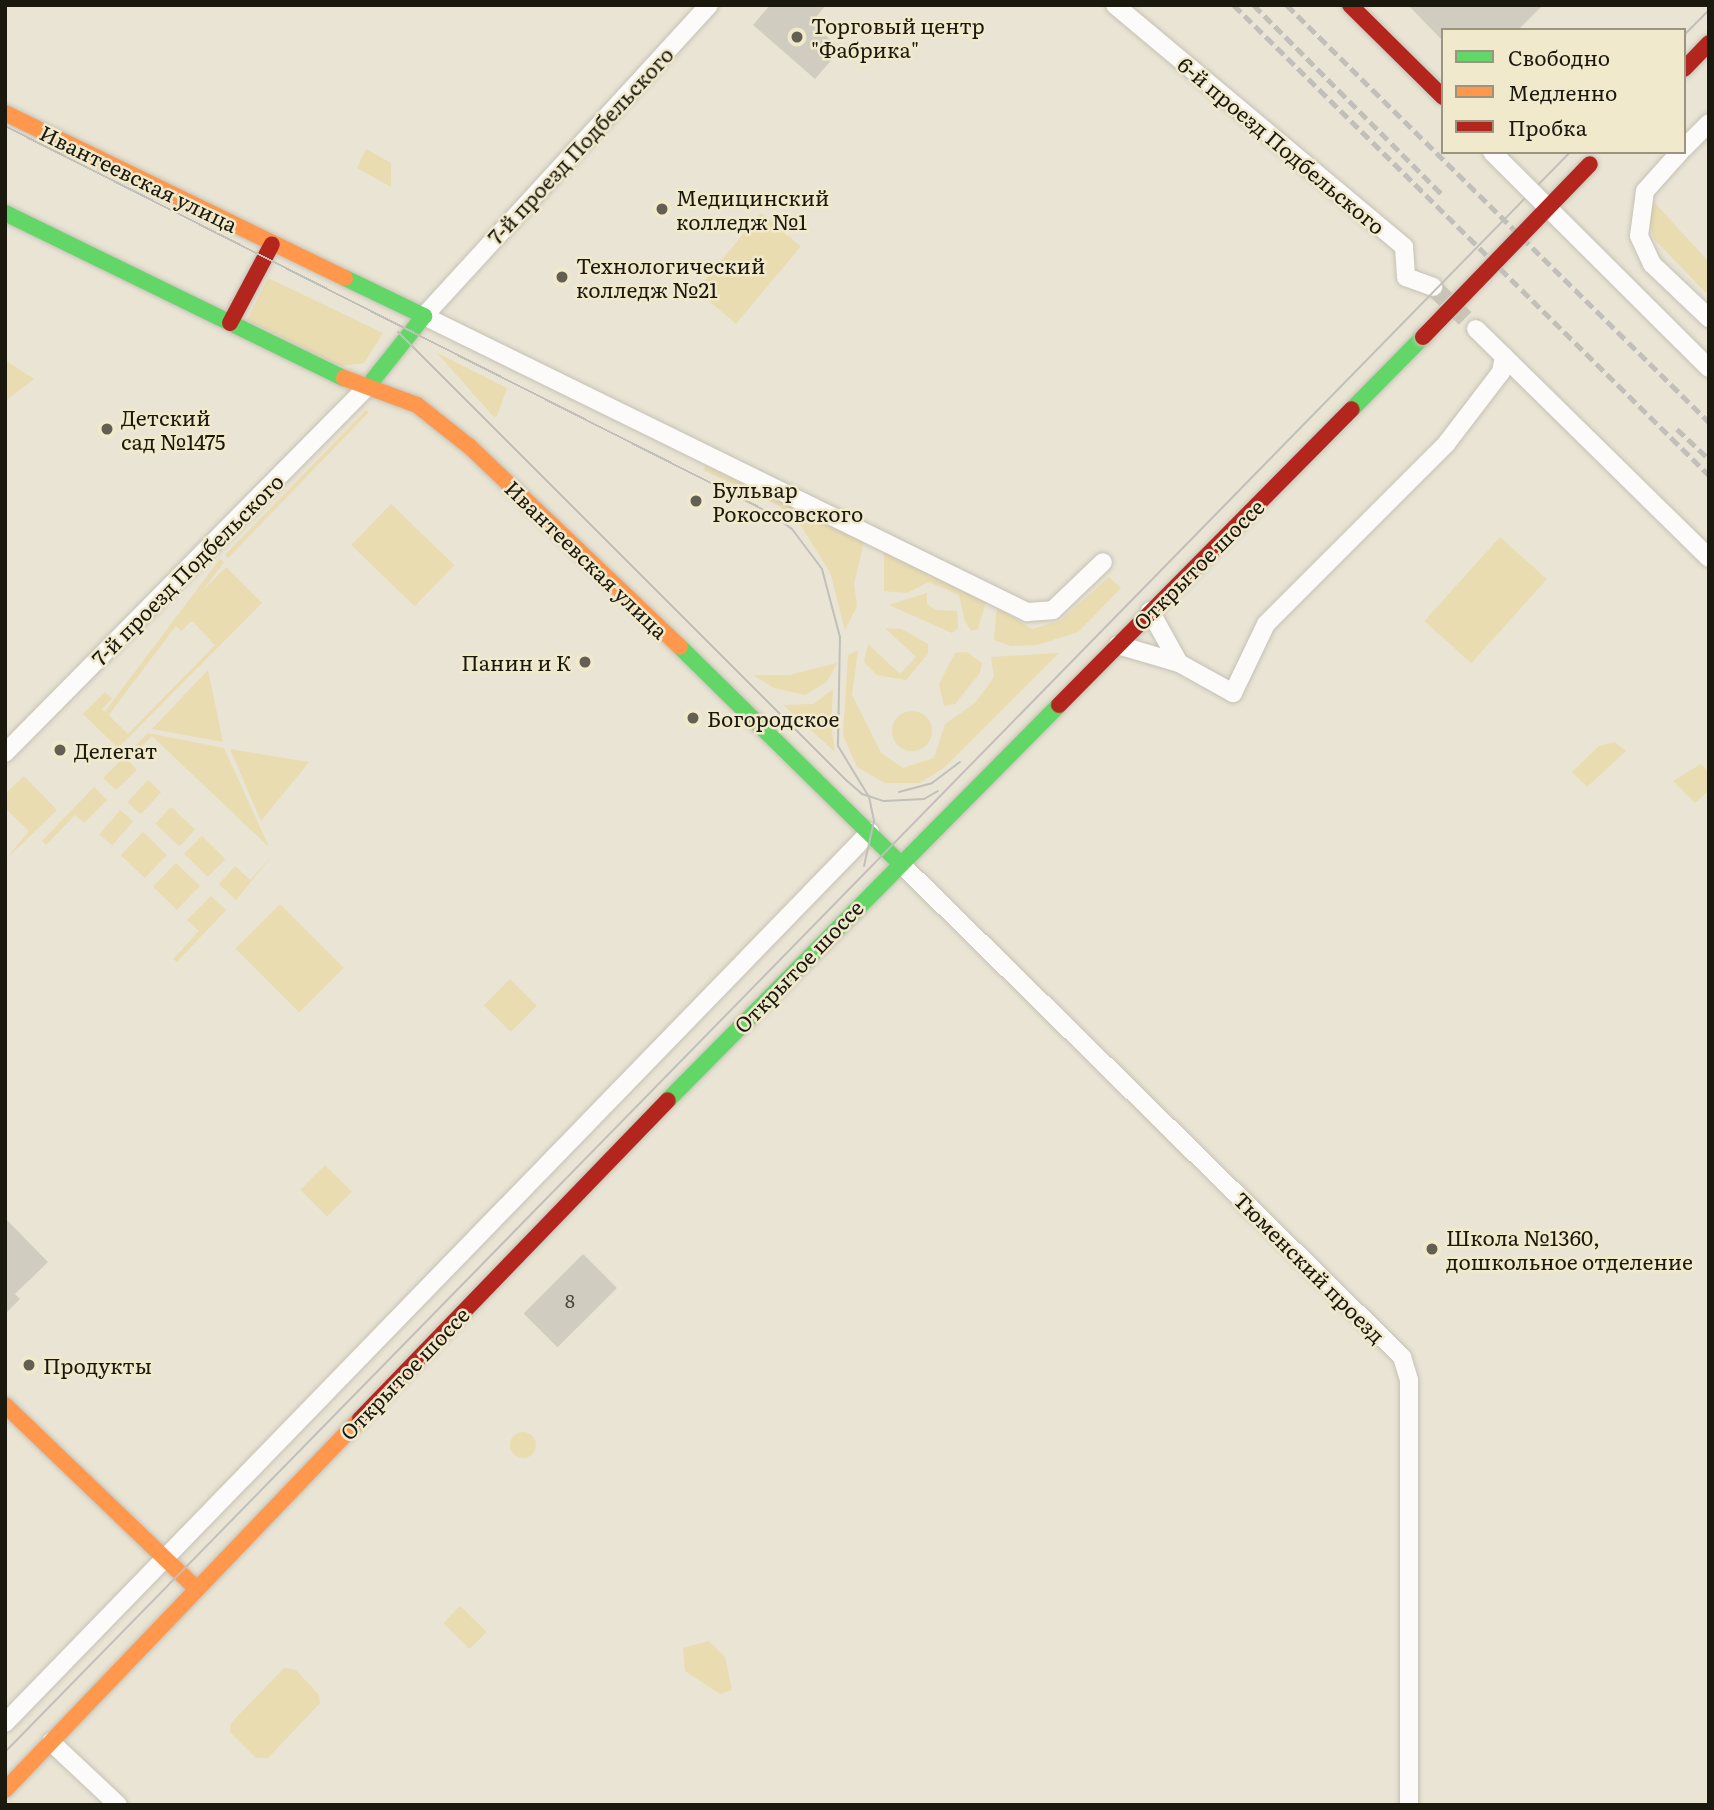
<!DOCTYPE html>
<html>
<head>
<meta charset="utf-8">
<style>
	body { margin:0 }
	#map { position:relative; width:1714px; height:1810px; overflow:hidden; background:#e9e4d4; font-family:Literata,serif }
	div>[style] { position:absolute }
	.green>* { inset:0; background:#e9dcb0; transform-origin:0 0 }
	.round { border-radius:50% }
	.building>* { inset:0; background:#d0ccc0; transform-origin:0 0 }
	.street-tunnel>* { height:18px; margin-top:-9px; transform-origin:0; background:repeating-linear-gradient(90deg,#cac5b6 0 18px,transparent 0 27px) }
	.roads { filter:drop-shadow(0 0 2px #c5c1b5) drop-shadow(0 0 2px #c5c1b5) }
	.street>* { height:18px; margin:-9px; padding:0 9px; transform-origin:9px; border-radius:9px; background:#fcfbf9 }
	.fast>* { height:16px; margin:-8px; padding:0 8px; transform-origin:8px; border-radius:8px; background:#63d668 }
	.slow>* { height:16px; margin:-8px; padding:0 8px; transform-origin:8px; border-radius:8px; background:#ff974d }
	.jam>* { height:16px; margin:-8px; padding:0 8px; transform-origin:8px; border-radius:8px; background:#b3261e }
	.tram>* { height:2px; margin:-1px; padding:0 1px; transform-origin:1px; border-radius:1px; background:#c0bfba }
	.rail>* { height:4.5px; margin-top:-2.25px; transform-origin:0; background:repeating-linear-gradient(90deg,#c0bfba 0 10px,transparent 0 15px) }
	.bridges { filter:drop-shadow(0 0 2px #c5c1b5) drop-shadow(0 0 2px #c5c1b5) }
	.street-bridge>* { height:18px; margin:-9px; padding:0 9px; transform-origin:9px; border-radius:9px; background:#fcfbf9 }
	.jam-bridge>* { height:16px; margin:-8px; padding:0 8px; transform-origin:8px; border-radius:8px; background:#b3261e }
	.dots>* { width:19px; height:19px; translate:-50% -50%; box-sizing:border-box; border:4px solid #f1e9cc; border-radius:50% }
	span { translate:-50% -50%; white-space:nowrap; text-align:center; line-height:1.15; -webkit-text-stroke:5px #f1e9cc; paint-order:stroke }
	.number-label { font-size:18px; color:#49463c }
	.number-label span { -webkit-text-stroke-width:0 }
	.poi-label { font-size:21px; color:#1b180e }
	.left { translate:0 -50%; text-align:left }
	.right { translate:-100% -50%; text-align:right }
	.street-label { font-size:21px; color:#1b180e }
	.frame { position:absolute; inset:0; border:7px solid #1b180e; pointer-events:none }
	.legend { position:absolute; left:1441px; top:28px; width:245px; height:126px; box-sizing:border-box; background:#f1e9cc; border:2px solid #9b9580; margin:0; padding:9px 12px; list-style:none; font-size:21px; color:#1b180e }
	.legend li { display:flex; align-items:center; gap:14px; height:35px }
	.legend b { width:35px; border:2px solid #9b9580 }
</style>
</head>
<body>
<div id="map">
	<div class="green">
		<i style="clip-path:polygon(366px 149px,391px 163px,391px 187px,357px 168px)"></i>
		<i style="clip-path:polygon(1652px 200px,1709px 262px,1709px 296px,1654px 239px,1648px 217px)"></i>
		<i style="left:761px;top:213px;width:52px;height:101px;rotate:40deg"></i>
		<i style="clip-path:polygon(268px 278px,383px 333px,364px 363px,340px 366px,247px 320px)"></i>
		<i style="clip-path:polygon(437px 353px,507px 388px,497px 416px,494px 417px)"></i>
		<i style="clip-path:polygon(5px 360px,34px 379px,5px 401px)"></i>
		<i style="clip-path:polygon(366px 410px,369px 412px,228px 558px,225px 555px)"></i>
		<i style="clip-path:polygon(706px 466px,864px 542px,854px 584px,857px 606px,845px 630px,830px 572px,801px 526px,779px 506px,703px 470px)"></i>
		<i style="left:391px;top:504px;width:88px;height:57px;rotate:44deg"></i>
		<i style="left:1500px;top:537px;width:63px;height:113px;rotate:42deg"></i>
		<i style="clip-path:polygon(884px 549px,986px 601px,978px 629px,971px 631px,965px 621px,959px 595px,929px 582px,907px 593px,884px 591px)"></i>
		<i style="left:220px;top:559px;width:5px;height:207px;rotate:37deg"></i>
		<i style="clip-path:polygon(226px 567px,262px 603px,118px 748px,83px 714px,105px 692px,112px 699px,102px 709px,128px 734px,215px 645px,192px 621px,181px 631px,172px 622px)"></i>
		<i style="clip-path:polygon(1109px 577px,1121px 588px,1078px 632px,1037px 645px,1011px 646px,994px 640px,997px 607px,1032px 629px,1060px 621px)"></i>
		<i style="clip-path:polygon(927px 593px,927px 604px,936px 610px,957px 611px,958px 628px,952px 633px,889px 605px)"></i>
		<i style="clip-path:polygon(885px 628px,901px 629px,928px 644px,928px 654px,906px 680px,877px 675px,864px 662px,868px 644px,900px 674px,916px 657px)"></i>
		<i style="clip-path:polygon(858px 650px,852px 695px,881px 753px,903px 768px,934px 758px,945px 724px,975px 703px,994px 677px,991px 657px,1059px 653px,945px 767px,920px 783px,885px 783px,857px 767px,843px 735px,848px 655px)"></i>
		<i style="clip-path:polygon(967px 652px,982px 663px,980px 673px,955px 704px,944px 706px,939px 684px,955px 653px)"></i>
		<i style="clip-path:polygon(837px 663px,827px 682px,805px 695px,774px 688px,753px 675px,789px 675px)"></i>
		<i style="clip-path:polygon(208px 670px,223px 742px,152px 729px)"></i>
		<i style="clip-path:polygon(833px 689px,831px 725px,835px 752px,783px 705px,814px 704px)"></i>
		<i class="round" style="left:892px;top:711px;width:40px;height:40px"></i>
		<i style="clip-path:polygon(148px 733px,224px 748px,269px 847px,152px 736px,128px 760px,137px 770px,116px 790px,103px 778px)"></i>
		<i style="clip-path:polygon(1615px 742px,1626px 751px,1587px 787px,1572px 772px,1599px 746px)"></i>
		<i style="clip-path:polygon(230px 749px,309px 762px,261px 821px)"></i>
		<i style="clip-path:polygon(1701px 764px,1709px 772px,1709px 790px,1695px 803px,1673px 781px)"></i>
		<i style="clip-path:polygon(24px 776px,57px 810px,5px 860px,29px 831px,5px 808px,5px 794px)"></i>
		<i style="left:148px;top:780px;width:18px;height:30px;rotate:43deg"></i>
		<i style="clip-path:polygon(94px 787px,107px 800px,84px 823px,75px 815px,46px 845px,42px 841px)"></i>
		<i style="left:171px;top:807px;width:33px;height:23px;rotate:43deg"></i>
		<i style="left:120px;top:810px;width:17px;height:32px;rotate:40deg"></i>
		<i style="left:143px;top:832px;width:33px;height:32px;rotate:44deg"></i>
		<i style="left:202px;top:836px;width:33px;height:25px;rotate:45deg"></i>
		<i style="clip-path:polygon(272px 856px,236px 900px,219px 884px,235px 866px,250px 880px)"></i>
		<i style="left:176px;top:863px;width:33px;height:33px;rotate:44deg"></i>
		<i style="clip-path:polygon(211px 896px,226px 910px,177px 962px,173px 959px,199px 931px,187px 920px)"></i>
		<i style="left:280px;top:904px;width:90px;height:63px;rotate:45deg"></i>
		<i style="left:510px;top:979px;width:38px;height:37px;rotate:45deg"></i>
		<i style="left:325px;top:1165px;width:38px;height:35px;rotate:45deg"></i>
		<i class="round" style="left:510px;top:1432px;width:26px;height:26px"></i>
		<i style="left:460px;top:1606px;width:37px;height:24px;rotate:44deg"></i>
		<i style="clip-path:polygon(709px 1641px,725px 1657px,732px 1690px,720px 1694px,685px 1671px,683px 1648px)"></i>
		<i style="clip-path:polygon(284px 1668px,296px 1670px,319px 1695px,320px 1703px,268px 1758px,256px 1758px,230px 1732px,231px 1723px)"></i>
	</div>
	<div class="building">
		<i style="clip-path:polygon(770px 5px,826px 5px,811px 23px,841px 49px,815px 79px,753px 25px)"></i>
		<i style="clip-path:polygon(1408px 5px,1543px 5px,1518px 30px,1443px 30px,1443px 41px)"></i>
		<i style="clip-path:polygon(5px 1218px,48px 1262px,15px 1294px,20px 1299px,5px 1314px)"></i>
		<i style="left:583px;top:1254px;width:48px;height:84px;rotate:45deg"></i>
	</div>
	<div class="street-tunnel">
		<i style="left:1433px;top:287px;width:60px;rotate:44.3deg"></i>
	</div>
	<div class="roads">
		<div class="street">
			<i style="left:709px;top:5px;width:422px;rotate:132.5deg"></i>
			<i style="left:424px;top:316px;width:672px;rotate:26.15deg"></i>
			<i style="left:1027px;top:612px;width:26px;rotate:-4deg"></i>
			<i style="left:1053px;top:610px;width:69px;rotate:-43.8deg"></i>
			<i style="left:1115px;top:5px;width:377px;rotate:39.9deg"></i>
			<i style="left:1404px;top:247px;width:30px;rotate:86deg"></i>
			<i style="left:1684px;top:148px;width:35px;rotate:-45deg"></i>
			<i style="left:1680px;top:152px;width:52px;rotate:131.9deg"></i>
			<i style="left:1645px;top:191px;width:45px;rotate:97.6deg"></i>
			<i style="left:1639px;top:236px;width:31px;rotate:65deg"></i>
			<i style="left:1652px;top:264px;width:79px;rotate:43.5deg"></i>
			<i style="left:1406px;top:277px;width:29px;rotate:20deg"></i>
			<i style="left:1476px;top:329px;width:327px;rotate:44.5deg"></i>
			<i style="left:1150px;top:611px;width:60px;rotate:60.9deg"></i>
			<i style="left:1118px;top:645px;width:64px;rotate:16.4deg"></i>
			<i style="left:1179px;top:663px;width:62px;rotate:29.1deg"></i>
			<i style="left:1233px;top:693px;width:76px;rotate:-64.4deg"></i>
			<i style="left:1266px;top:624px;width:255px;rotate:-45deg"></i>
			<i style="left:1446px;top:444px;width:91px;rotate:-52.6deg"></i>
			<i style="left:1501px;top:372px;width:16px;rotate:-79deg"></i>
			<i style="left:5px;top:753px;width:518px;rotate:-45.31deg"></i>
			<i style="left:899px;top:862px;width:706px;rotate:44.54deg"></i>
			<i style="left:1402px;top:1357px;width:24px;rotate:73deg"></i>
			<i style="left:1409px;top:1380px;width:425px;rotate:90deg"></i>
			<i style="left:5px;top:1723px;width:1242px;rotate:-45.85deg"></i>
			<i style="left:51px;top:1742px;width:92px;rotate:43.2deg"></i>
		</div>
		<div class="fast">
			<i style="left:5px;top:213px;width:377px;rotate:26deg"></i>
			<i style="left:345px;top:278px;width:88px;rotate:25.7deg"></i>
			<i style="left:424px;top:316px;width:88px;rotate:128.6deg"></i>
			<i style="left:1352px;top:409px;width:101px;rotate:-45.4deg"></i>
			<i style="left:680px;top:647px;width:307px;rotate:44.5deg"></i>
			<i style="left:668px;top:1100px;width:556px;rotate:-45.29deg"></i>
		</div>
		<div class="slow">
			<i style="left:5px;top:113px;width:378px;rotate:25.9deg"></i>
			<i style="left:344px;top:378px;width:78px;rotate:20.3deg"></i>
			<i style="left:417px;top:405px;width:66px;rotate:38.3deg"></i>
			<i style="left:469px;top:446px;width:291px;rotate:43.6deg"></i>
			<i style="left:5px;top:1405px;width:266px;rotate:43.8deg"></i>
			<i style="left:5px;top:1790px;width:513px;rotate:-46.26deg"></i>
		</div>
		<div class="jam">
			<i style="left:1350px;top:5px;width:131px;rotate:44.7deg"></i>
			<i style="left:1684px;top:69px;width:36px;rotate:-46deg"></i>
			<i style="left:230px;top:323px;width:89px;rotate:-62deg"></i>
			<i style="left:1059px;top:705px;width:416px;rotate:-45.3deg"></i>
			<i style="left:360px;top:1419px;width:443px;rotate:-46deg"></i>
		</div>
	</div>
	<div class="tram">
		<i style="left:1684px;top:35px;width:35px;rotate:-45deg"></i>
		<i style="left:5px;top:126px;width:857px;rotate:26.83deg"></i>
		<i style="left:770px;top:513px;width:27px;rotate:36deg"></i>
		<i style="left:792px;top:529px;width:50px;rotate:53.1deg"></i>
		<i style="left:822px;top:569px;width:70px;rotate:75.2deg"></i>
		<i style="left:840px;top:637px;width:109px;rotate:91.1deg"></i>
		<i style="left:838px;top:746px;width:60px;rotate:58.7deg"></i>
		<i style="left:869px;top:797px;width:25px;rotate:78deg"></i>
		<i style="left:874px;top:821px;width:46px;rotate:102.5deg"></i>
		<i style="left:398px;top:332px;width:634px;rotate:45deg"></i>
		<i style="left:846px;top:780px;width:21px;rotate:41deg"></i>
		<i style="left:862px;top:794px;width:23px;rotate:18deg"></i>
		<i style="left:884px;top:801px;width:40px;rotate:-2.9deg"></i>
		<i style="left:924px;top:799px;width:16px;rotate:-30deg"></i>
		<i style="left:899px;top:792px;width:34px;rotate:-15deg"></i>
		<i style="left:932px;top:783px;width:35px;rotate:-37deg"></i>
		<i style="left:5px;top:1752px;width:2238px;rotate:-45.63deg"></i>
	</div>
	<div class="rail">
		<i style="left:1234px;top:5px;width:668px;rotate:44.7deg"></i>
		<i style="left:1254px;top:5px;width:267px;rotate:45.2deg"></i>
		<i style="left:1287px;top:5px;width:593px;rotate:44.66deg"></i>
		<i style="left:1677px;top:429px;width:44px;rotate:43.2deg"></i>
	</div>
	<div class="bridges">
		<div class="street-bridge">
			<i style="left:1492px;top:152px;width:306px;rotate:44.9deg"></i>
		</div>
		<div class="jam-bridge">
			<i style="left:1423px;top:337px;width:240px;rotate:-46deg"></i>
		</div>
	</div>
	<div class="dots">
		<i style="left:797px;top:37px;background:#635f53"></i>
		<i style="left:662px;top:209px;background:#635f53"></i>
		<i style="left:562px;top:277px;background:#635f53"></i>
		<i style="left:107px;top:429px;background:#635f53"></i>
		<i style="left:696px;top:501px;background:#635f53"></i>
		<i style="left:585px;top:662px;background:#635f53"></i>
		<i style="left:693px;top:718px;background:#635f53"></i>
		<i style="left:60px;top:750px;background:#635f53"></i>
		<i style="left:1432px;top:1249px;background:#635f53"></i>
		<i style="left:29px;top:1365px;background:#635f53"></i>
	</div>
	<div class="number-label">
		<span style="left:570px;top:1301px">8</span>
	</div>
	<div class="poi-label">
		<span class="left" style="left:811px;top:37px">Торговый центр<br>"Фабрика"</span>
		<span class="left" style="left:676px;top:209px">Медицинский<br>колледж №1</span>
		<span class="left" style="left:576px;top:277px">Технологический<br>колледж №21</span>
		<span class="left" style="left:121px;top:429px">Детский<br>сад №1475</span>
		<span class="left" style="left:712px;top:501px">Бульвар<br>Рокоссовского</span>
		<span class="right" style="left:571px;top:662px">Панин и К</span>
		<span class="left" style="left:707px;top:718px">Богородское</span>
		<span class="left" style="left:74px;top:750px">Делегат</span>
		<span class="left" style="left:1446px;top:1249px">Школа №1360,<br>дошкольное отделение</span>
		<span class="left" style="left:43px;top:1365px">Продукты</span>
	</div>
	<div class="street-label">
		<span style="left:580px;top:145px;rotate:-47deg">7-й проезд Подбельского</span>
		<span style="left:1282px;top:145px;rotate:40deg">6-й проезд Подбельского</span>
		<span style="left:139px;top:178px;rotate:26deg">Ивантеевская улица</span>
		<span style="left:587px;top:559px;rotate:44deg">Ивантеевская улица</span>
		<span style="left:1198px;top:564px;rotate:-45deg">Открытое шоссе</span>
		<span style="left:187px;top:569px;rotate:-45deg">7-й проезд Подбельского</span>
		<span style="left:798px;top:966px;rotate:-46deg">Открытое шоссе</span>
		<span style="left:1310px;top:1267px;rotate:45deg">Тюменский проезд</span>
		<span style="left:404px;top:1373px;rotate:-46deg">Открытое шоссе</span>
	</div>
	<div class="frame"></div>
	<ul class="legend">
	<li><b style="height:9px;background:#63d668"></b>Свободно</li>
	<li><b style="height:9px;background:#ff974d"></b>Медленно</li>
	<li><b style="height:9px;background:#b3261e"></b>Пробка</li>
	</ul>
</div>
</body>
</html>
